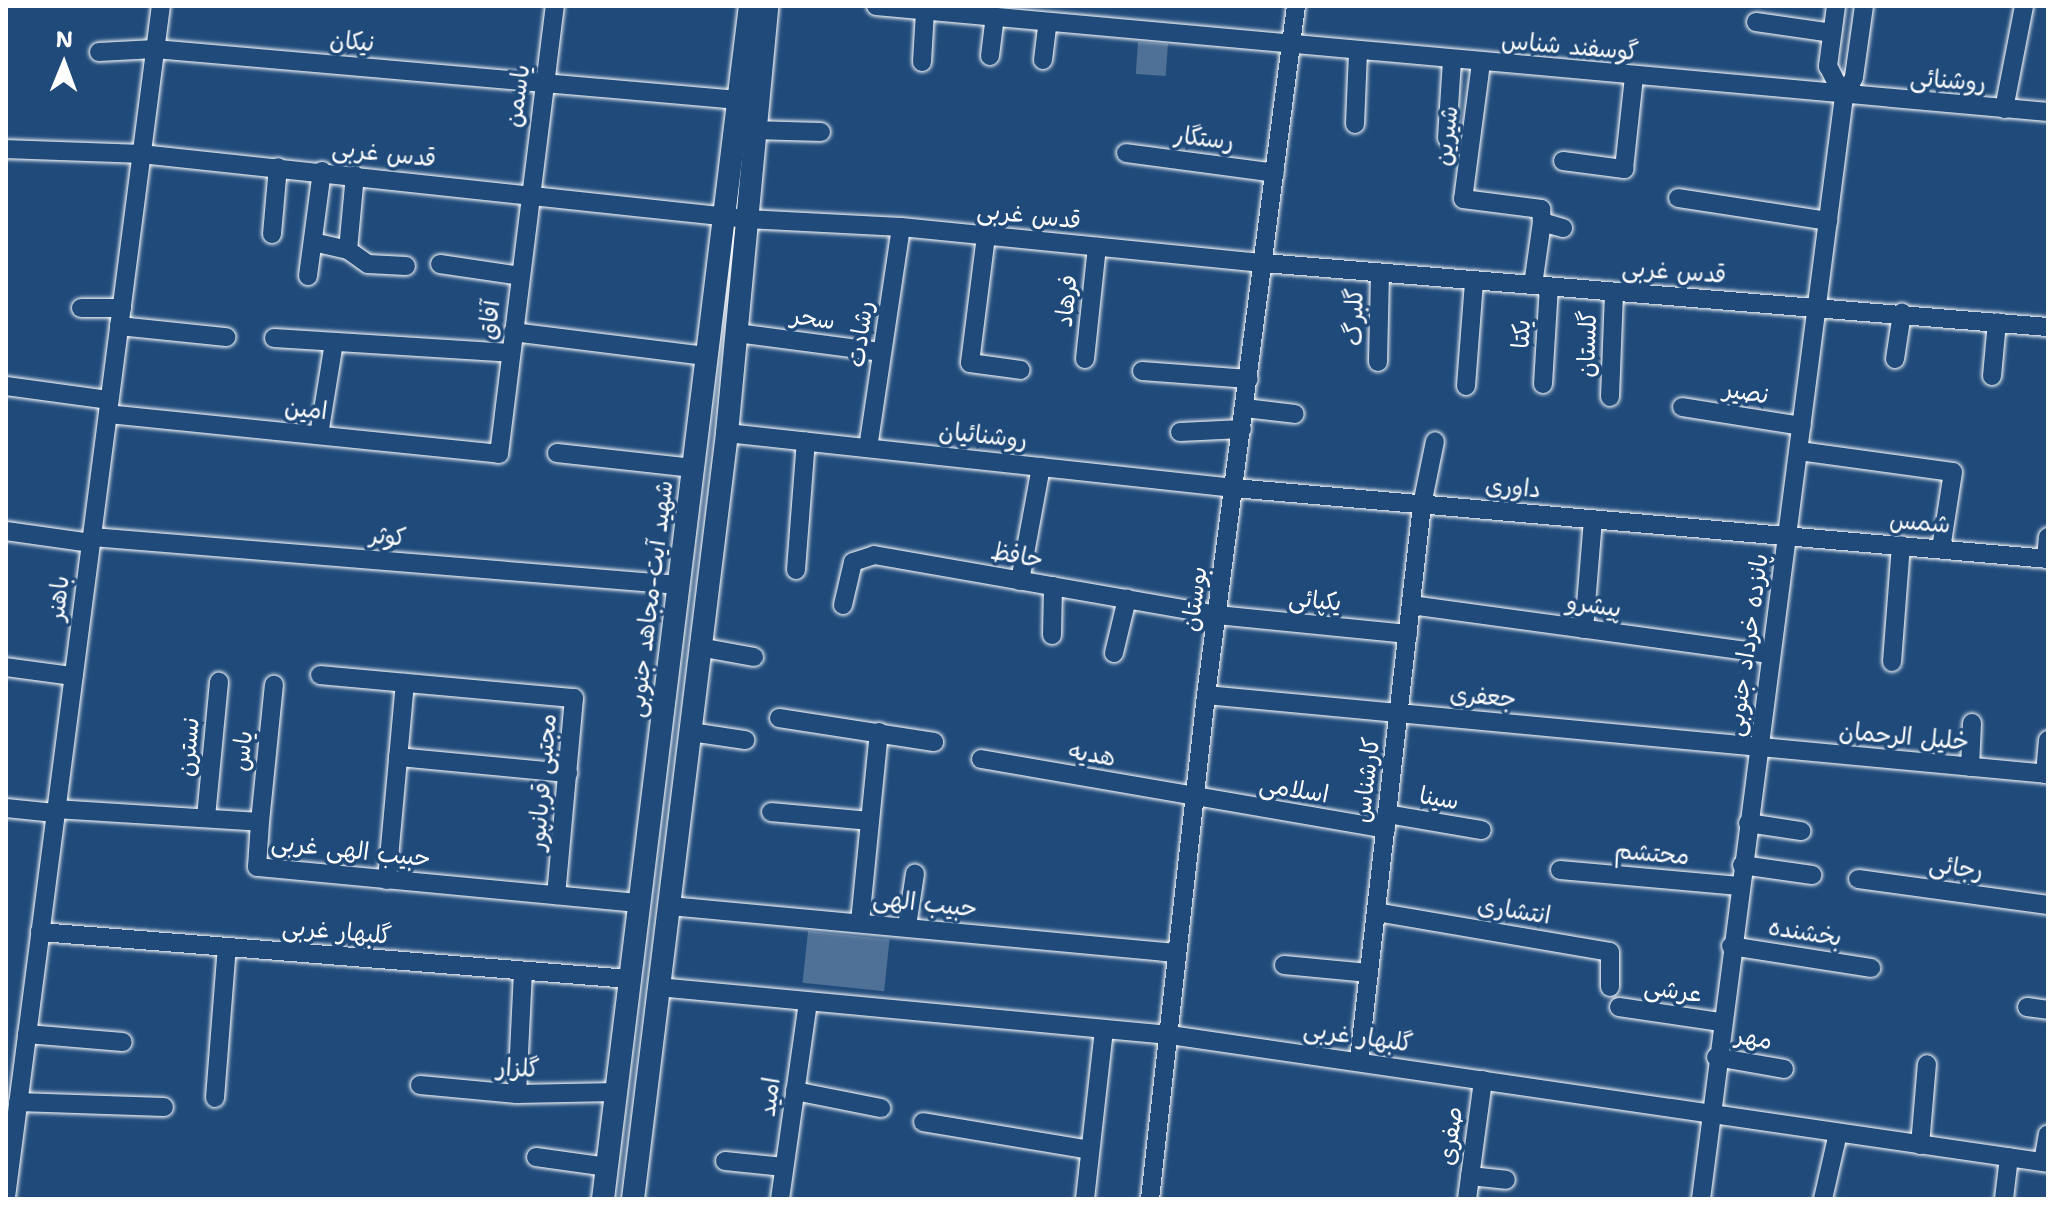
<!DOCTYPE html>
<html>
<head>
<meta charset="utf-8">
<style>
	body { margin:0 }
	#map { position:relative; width:2054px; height:1205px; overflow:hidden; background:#1f4a7a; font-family:"Shantell Sans","Playpen Sans Arabic",sans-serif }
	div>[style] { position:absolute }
	.building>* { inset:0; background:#507197; transform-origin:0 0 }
	.roads { filter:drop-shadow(0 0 2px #fff) drop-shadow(0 0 2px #fff) }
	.minor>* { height:18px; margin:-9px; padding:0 9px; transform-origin:9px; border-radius:9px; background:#1f4a7a }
	.major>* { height:22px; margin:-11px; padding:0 11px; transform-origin:11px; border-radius:11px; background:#1f4a7a }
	span { translate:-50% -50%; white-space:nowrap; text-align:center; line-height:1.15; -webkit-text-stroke:7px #1f4a7a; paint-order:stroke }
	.street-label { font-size:24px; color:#fff }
	.frame { position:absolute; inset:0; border:8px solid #fff; pointer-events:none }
	.north { position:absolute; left:24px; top:24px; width:80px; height:80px; -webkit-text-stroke:6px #1f4a7a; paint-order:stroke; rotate:1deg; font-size:22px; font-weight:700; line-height:32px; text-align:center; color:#fff }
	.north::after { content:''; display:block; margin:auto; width:28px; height:36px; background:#fff; clip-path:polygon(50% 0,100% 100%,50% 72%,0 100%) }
</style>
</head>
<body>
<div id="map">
	<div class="building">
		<i style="left:1138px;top:42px;width:30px;height:32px;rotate:4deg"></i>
		<i style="left:808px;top:931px;width:82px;height:52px;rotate:6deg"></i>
	</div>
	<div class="roads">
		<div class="minor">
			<i style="left:876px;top:6px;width:1177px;rotate:5.17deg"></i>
			<i style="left:1836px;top:6px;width:61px;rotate:97.6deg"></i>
			<i style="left:1828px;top:66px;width:35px;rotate:63deg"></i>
			<i style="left:1756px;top:22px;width:77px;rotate:8.2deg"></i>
			<i style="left:99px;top:52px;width:56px;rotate:-3.1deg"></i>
			<i style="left:155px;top:49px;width:597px;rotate:4.99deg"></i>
			<i style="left:990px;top:56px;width:39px;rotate:-83deg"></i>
			<i style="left:1043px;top:60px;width:38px;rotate:-83deg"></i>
			<i style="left:922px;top:62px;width:51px;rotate:-86.6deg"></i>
			<i style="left:1481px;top:63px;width:137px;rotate:97.5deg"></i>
			<i style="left:1463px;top:199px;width:79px;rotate:7.3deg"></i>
			<i style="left:1541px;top:209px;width:13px;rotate:86deg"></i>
			<i style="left:1542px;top:222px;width:22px;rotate:16deg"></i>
			<i style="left:2004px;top:109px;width:105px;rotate:-79deg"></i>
			<i style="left:1355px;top:124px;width:73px;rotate:-87.6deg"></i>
			<i style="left:753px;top:130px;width:68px;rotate:1.7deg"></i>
			<i style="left:1447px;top:138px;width:78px;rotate:-86.3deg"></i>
			<i style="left:6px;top:149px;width:135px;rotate:2.1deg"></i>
			<i style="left:141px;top:154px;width:609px;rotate:6.12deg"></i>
			<i style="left:747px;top:219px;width:154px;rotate:3deg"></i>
			<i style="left:901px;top:227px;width:365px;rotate:5.7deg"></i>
			<i style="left:1264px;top:263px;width:787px;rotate:4.67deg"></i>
			<i style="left:1126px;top:153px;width:150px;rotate:7.6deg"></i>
			<i style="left:1563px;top:161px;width:62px;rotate:7.5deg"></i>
			<i style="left:1624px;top:169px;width:93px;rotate:-83.8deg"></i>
			<i style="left:1678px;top:198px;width:152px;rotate:8.7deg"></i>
			<i style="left:272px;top:234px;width:67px;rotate:-84.9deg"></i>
			<i style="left:986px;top:236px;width:128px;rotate:97.2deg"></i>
			<i style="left:970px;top:363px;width:51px;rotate:7.8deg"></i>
			<i style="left:313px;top:242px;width:36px;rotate:13deg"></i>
			<i style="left:348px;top:250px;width:24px;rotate:35deg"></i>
			<i style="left:368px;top:264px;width:38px;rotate:3deg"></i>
			<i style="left:348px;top:250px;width:75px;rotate:-84.7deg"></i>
			<i style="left:440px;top:264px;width:81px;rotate:8.5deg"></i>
			<i style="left:308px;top:276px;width:106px;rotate:-82.4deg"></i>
			<i style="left:1533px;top:285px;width:64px;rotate:-81.9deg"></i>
			<i style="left:81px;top:308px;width:41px"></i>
			<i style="left:119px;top:326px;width:108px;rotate:5.9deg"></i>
			<i style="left:513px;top:332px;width:194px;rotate:7.1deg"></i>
			<i style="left:737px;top:333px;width:146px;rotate:7.5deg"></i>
			<i style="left:274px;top:338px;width:237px;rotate:3.6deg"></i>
			<i style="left:1085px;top:359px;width:113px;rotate:-83.9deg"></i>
			<i style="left:1895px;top:359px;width:47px;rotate:-81.3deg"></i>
			<i style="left:1378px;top:362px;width:89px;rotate:-88.7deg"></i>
			<i style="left:1142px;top:371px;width:107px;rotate:4.3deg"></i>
			<i style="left:1992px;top:376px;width:54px;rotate:-84.7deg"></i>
			<i style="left:1543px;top:384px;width:97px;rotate:-86.5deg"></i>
			<i style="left:6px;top:386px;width:103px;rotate:7.8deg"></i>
			<i style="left:1466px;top:386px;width:105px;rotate:-85.6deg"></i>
			<i style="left:1610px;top:397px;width:105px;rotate:-87.8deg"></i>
			<i style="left:1682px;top:407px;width:121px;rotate:9deg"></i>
			<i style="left:1245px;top:408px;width:50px;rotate:6.8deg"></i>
			<i style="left:108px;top:414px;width:393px;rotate:5.8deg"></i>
			<i style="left:499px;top:454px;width:451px;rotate:-82.9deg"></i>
			<i style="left:1180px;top:432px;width:62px;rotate:-2.8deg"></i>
			<i style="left:727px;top:433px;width:510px;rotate:6.19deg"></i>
			<i style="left:1234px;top:488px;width:817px;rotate:4.98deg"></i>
			<i style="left:319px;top:435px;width:94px;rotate:-80.8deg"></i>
			<i style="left:868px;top:448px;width:223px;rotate:-81.5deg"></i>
			<i style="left:1799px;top:451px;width:155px;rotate:7.8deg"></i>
			<i style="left:1953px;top:472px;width:78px;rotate:98.9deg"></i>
			<i style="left:557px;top:453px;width:137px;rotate:6.3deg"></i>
			<i style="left:6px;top:531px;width:86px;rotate:8deg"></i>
			<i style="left:92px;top:537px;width:589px;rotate:4.67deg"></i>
			<i style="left:2046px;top:559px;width:22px;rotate:-85deg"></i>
			<i style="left:796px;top:570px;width:129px;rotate:-85.6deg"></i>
			<i style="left:1020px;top:581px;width:116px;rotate:-79.6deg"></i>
			<i style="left:843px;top:605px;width:44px;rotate:-76.9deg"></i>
			<i style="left:853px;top:562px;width:22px;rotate:-18deg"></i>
			<i style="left:874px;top:555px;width:348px;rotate:9.9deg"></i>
			<i style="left:1217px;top:615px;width:192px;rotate:5.7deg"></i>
			<i style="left:1411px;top:605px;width:362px;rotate:7.8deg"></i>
			<i style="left:1584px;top:629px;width:110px;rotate:-85.3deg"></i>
			<i style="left:1052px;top:635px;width:49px;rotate:-88.8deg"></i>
			<i style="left:699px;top:647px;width:56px;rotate:10.3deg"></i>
			<i style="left:1114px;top:653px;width:56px;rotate:-76.5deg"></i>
			<i style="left:1892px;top:662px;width:117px;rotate:-85.6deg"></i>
			<i style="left:6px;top:667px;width:68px;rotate:7.7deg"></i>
			<i style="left:320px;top:675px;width:255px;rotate:5.2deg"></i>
			<i style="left:574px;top:698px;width:198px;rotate:95.2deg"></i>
			<i style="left:1206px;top:695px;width:846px;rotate:5.36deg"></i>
			<i style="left:779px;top:718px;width:157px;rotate:8.8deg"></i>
			<i style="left:691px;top:732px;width:55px;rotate:8.4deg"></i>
			<i style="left:398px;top:757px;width:171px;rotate:5.4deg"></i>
			<i style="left:981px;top:759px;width:411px;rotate:9.8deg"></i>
			<i style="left:1970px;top:767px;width:44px;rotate:-87.4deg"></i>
			<i style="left:2045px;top:774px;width:34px;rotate:-85deg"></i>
			<i style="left:6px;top:808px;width:49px;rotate:5.8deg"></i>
			<i style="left:55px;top:809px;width:205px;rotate:3.6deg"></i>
			<i style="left:260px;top:822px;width:45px;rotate:93.8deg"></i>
			<i style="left:257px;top:867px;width:384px;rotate:5.4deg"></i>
			<i style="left:771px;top:812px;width:99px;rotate:5.2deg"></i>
			<i style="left:1387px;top:814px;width:96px;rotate:9.6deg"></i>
			<i style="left:206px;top:817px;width:136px;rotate:-84.5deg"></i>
			<i style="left:260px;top:822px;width:138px;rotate:-84.2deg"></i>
			<i style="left:1748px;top:823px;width:54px;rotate:8.6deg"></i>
			<i style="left:1742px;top:865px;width:71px;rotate:8.1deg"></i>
			<i style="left:1560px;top:870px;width:180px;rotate:5.1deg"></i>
			<i style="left:1858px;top:879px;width:192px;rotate:7.8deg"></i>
			<i style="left:387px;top:880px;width:198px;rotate:-84.8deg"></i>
			<i style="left:670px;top:906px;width:508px;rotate:5.31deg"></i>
			<i style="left:1376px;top:912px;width:237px;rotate:9.7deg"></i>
			<i style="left:1610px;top:952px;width:35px;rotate:90deg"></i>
			<i style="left:860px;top:922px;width:191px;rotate:-84.3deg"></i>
			<i style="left:907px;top:926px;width:53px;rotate:-81.3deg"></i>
			<i style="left:40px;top:932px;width:591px;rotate:4.56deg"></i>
			<i style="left:1731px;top:946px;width:142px;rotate:8.9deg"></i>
			<i style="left:1284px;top:965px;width:85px;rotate:5.4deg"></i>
			<i style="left:658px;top:987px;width:514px;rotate:5.36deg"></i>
			<i style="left:1170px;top:1035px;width:887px;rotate:8.29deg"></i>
			<i style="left:1619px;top:1007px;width:103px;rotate:8.4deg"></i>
			<i style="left:2027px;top:1007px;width:21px;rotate:8deg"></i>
			<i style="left:27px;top:1034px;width:96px;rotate:4.8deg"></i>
			<i style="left:1716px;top:1057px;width:69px;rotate:10deg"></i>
			<i style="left:1359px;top:1060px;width:559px;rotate:-83.52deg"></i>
			<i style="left:1422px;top:505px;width:65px;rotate:-78.5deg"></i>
			<i style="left:420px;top:1085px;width:97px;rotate:5.3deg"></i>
			<i style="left:517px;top:1094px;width:99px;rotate:-1.2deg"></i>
			<i style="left:795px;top:1091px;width:88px;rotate:11.2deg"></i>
			<i style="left:517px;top:1094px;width:123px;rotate:-87.2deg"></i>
			<i style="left:215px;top:1098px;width:151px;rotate:-85.5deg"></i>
			<i style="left:18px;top:1102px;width:146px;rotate:2deg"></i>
			<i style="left:923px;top:1122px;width:169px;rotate:9.5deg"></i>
			<i style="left:1920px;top:1145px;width:81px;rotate:-85.1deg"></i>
			<i style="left:536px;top:1157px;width:72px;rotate:8deg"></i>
			<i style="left:725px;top:1161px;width:59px;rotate:5.8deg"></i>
			<i style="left:2043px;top:1162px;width:28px;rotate:-80deg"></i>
			<i style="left:1470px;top:1176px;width:36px;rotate:6deg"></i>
			<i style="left:6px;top:1197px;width:1201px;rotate:-82.59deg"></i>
			<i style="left:780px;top:1199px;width:199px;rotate:-81.9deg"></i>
			<i style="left:1085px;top:1199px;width:171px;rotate:-83.6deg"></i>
			<i style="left:1150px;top:1199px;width:507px;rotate:-83.66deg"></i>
			<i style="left:1206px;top:695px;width:695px;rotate:-82.56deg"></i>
			<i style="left:1467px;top:1199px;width:120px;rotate:-82.3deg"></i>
			<i style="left:1701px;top:1199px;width:1111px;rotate:-82.61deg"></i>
			<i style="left:1844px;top:97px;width:22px;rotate:-63deg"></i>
			<i style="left:1854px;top:77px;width:72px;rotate:-82deg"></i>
			<i style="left:1823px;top:1199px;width:68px;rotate:-77.2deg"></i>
			<i style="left:2004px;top:1199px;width:42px;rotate:-83.2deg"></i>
		</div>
		<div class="major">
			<i style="left:603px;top:1199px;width:1202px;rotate:-82.98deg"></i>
			<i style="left:633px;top:1199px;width:772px;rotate:-83deg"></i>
			<i style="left:727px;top:433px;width:429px;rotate:-84.6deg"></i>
		</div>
	</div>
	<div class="street-label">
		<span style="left:352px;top:42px;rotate:5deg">نیکان</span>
		<span style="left:1570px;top:47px;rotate:5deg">گوسفند شناس</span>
		<span style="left:1948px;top:81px;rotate:4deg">روشنائی</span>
		<span style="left:518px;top:96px;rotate:-82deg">یاسمن</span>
		<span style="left:1447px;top:136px;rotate:-83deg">شیرین</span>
		<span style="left:1204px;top:139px;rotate:7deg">رستگار</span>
		<span style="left:384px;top:154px;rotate:6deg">قدس غربی</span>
		<span style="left:1029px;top:216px;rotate:6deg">قدس غربی</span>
		<span style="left:1674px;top:272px;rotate:4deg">قدس غربی</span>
		<span style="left:1067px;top:301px;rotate:-84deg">فرهاد</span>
		<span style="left:1355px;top:317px;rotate:-89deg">گلبرگ</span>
		<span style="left:813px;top:319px;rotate:8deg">سحر</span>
		<span style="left:490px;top:320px;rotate:-83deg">آفاق</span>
		<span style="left:861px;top:334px;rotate:-82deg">رشادت</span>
		<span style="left:1522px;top:334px;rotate:-87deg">یکتا</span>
		<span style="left:1588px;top:344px;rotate:-88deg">گلستان</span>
		<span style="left:1746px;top:393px;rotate:9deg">نصیر</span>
		<span style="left:306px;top:410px;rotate:6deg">امین</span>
		<span style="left:983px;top:436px;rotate:6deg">روشنائیان</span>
		<span style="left:1513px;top:488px;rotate:5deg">داوری</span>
		<span style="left:1920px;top:523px;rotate:5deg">شمس</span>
		<span style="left:388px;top:537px;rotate:5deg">کوثر</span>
		<span style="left:1017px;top:556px;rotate:10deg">حافظ</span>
		<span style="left:59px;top:598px;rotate:-83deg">باهنر</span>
		<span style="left:651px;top:599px;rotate:-83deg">شهید آیت-مجاهد جنوبی</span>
		<span style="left:1195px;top:599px;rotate:-82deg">بوستان</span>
		<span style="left:1315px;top:601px;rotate:5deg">یکپائی</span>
		<span style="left:1594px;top:606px;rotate:8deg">پیشرو</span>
		<span style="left:1748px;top:645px;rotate:-82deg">پانزده خرداد جنوبی</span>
		<span style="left:1483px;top:697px;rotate:5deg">جعفری</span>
		<span style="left:1904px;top:737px;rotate:5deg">خلیل الرحمان</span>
		<span style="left:189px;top:747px;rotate:-85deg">نسترن</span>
		<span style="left:243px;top:751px;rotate:-84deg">یاس</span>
		<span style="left:1092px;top:755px;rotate:10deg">هدیه</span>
		<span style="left:1367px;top:780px;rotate:-83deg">کارشناس</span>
		<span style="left:543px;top:782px;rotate:-85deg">مجتبی قربانپور</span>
		<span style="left:1294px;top:790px;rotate:9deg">اسلامی</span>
		<span style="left:1439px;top:799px;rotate:10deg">سینا</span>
		<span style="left:351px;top:851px;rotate:6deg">حبیب الهی غربی</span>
		<span style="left:1652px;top:854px;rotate:5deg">محتشم</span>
		<span style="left:1956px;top:868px;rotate:8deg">رجائی</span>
		<span style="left:925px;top:904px;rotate:6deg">حبیب الهی</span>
		<span style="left:1514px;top:911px;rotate:9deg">انتشاری</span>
		<span style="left:337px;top:932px;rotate:5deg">گلبهار غربی</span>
		<span style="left:1805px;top:933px;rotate:9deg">بخشنده</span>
		<span style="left:1673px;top:991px;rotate:8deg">عرشی</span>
		<span style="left:1358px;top:1037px;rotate:8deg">گلبهار غربی</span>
		<span style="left:1754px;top:1039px;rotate:10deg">مهر</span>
		<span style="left:518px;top:1069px;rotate:2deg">گلزار</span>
		<span style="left:770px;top:1097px;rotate:-82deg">امید</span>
		<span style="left:1451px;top:1136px;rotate:-82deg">صفری</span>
	</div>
	<div class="frame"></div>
	<div class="north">N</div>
</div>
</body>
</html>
